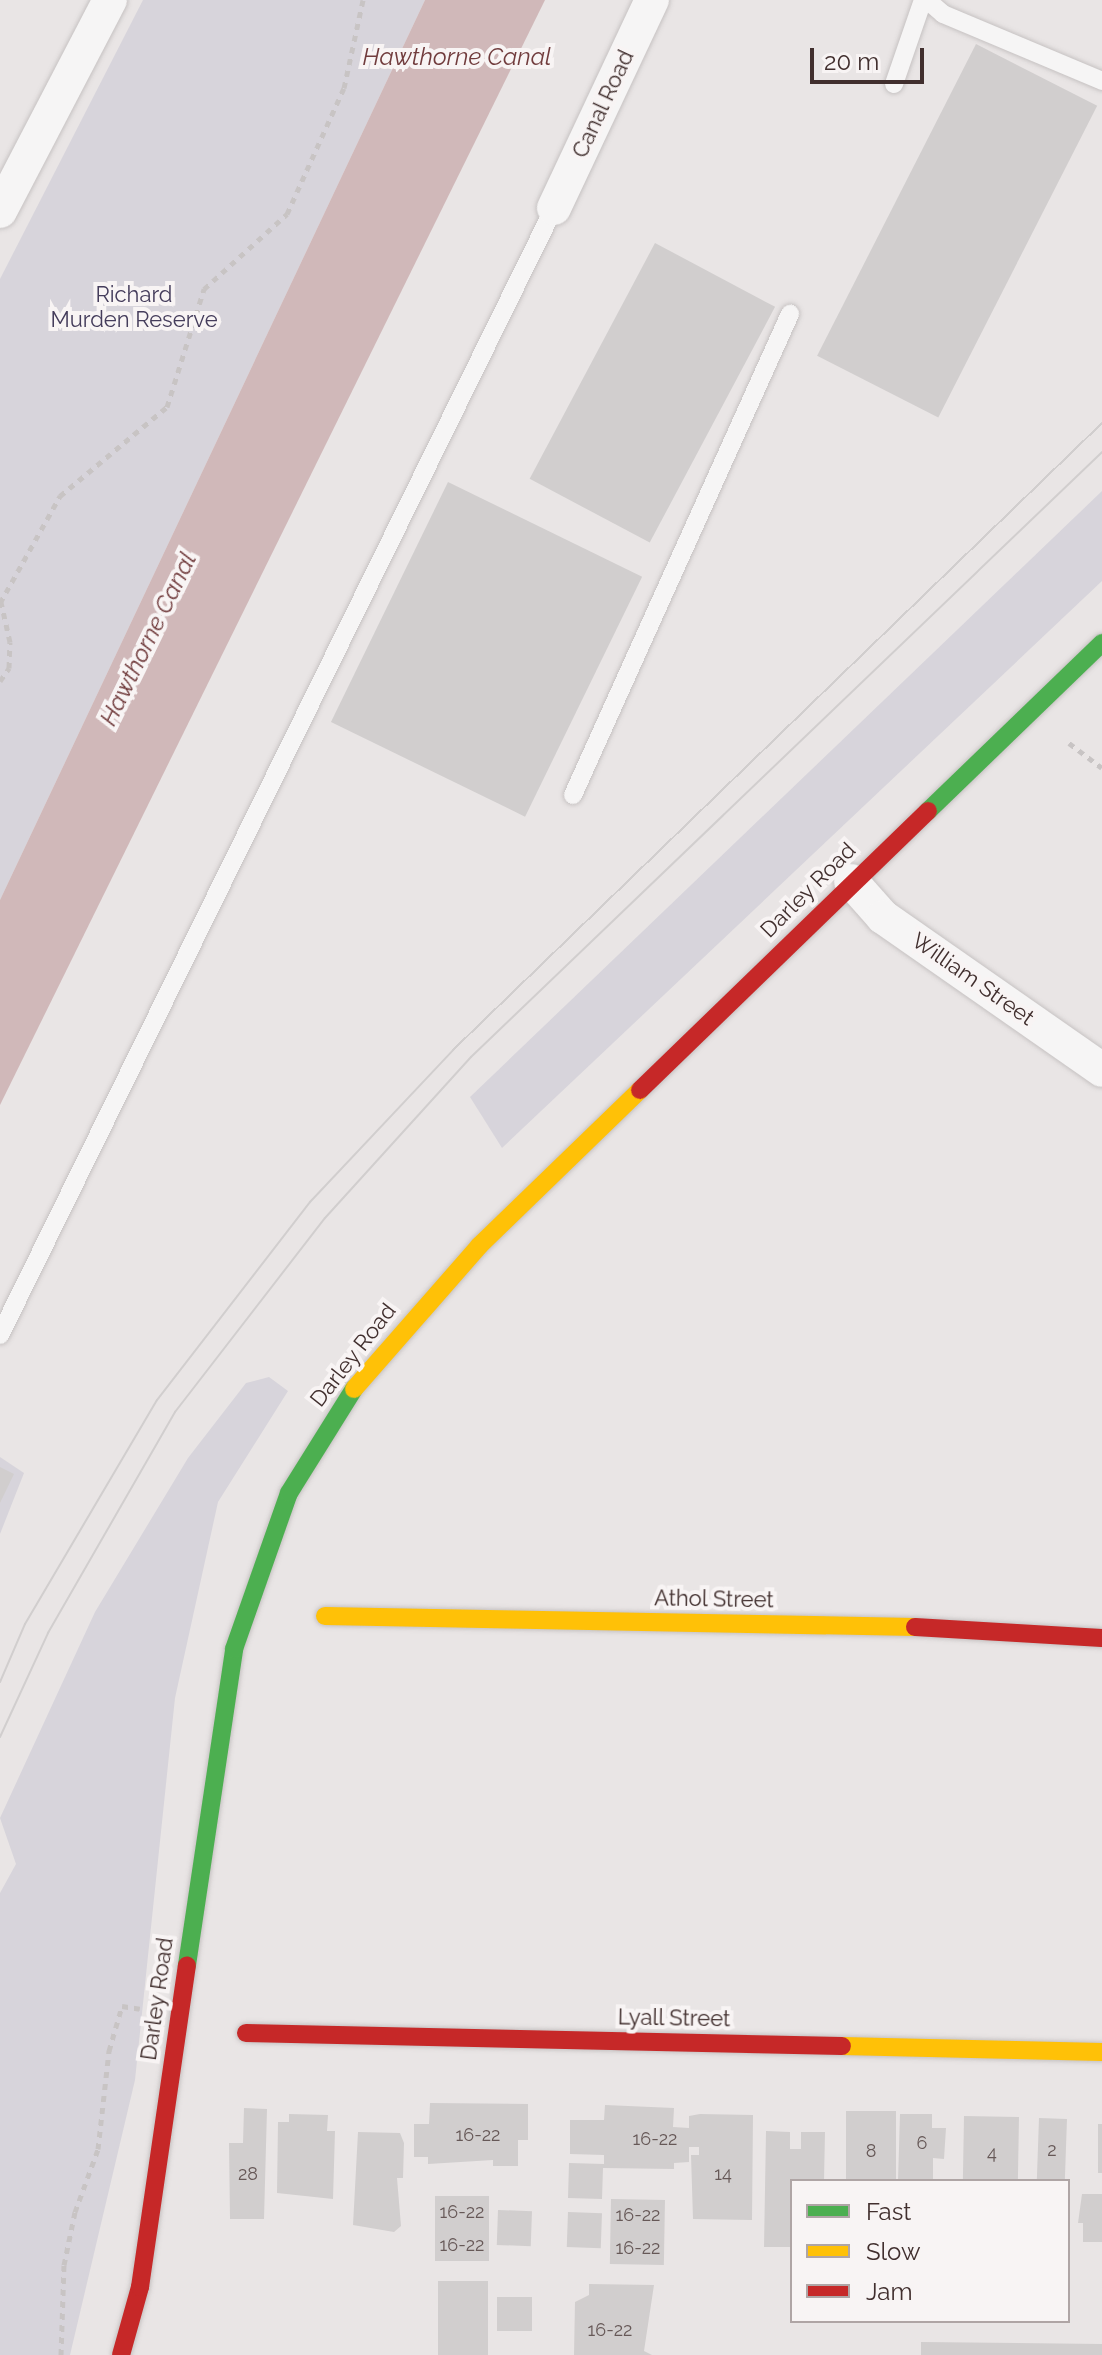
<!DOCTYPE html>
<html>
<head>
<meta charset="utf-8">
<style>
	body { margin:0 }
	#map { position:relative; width:1102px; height:2355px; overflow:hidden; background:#e9e5e5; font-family:Raleway,sans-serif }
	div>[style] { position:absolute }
	.green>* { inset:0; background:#d7d4db }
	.water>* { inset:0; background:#d0b8b9 }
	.building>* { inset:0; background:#d1cece; transform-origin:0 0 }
	.path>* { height:5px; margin-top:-2.5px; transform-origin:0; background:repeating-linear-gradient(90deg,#c8c4c4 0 6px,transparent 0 12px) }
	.roads { filter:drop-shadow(0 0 2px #c6c2c2) drop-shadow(0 0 2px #c6c2c2) }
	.lane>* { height:18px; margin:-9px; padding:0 9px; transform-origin:9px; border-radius:9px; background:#f6f5f5 }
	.street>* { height:34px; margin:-17px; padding:0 17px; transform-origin:17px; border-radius:17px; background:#f6f5f5 }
	.fast>* { height:18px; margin:-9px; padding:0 9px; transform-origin:9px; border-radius:9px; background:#4caf50 }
	.slow>* { height:18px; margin:-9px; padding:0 9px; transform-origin:9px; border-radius:9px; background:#ffc107 }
	.jam>* { height:18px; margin:-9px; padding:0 9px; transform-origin:9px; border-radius:9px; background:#c62828 }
	.tram>* { height:2px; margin:-1px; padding:0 1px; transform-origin:1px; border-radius:1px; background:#d1cece }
	span { translate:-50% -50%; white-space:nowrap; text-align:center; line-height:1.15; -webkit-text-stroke:8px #f8f4f4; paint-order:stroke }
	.number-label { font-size:18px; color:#665857 }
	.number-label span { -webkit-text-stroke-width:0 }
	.street-label { font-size:22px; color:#412f2e }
	.park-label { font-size:22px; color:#443c5b }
	.water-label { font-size:24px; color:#713c3d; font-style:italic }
	.legend { position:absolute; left:790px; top:2179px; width:280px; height:144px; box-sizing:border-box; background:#f8f4f4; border:2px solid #afa5a5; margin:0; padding:10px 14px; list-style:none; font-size:24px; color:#412f2e }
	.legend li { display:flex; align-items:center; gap:16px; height:40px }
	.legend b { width:40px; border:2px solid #afa5a5 }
	.scale { position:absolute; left:810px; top:48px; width:114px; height:36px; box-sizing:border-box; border:4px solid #412f2e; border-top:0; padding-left:10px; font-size:24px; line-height:28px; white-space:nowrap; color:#412f2e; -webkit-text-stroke:6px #f8f4f4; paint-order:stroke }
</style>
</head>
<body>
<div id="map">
	<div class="green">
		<i style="clip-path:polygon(143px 0,425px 0,0 900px,0 279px)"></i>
		<i style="clip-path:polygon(1102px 491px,1102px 581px,502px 1148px,470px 1097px)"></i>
		<i style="clip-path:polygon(269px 1377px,288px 1391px,218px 1502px,175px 1698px,135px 2080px,70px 2355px,0 2355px,0 1893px,16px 1864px,0 1818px,95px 1612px,188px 1458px,246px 1383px)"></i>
		<i style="clip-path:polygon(0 1457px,24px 1473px,0 1534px)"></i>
	</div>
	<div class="water">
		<i style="clip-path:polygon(425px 0,545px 0,0 1105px,0 900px)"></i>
	</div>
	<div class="building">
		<i style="left:976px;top:44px;width:136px;height:350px;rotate:27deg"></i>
		<i style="left:655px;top:243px;width:136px;height:267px;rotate:28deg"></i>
		<i style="left:448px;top:482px;width:216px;height:267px;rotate:26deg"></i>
		<i style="clip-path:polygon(0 1467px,14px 1474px,0 1503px)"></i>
		<i style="clip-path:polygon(430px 2103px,528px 2104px,528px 2140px,518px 2140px,518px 2166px,493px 2166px,493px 2160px,428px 2164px,428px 2157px,414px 2157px,414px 2124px,429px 2124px)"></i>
		<i style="clip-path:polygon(605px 2105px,674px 2108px,673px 2127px,689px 2128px,689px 2116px,700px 2114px,753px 2115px,752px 2220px,693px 2219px,691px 2155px,699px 2155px,699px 2147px,689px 2147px,689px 2162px,674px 2163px,674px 2169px,603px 2168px,602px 2199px,568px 2198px,569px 2163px,604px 2164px,604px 2155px,570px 2154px,570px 2120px,604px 2120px)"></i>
		<i style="clip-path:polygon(244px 2108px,267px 2109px,264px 2219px,230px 2219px,229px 2143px,243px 2143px)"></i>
		<i style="left:846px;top:2111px;width:50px;height:70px"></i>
		<i style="clip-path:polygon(289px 2114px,328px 2115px,327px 2131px,335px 2131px,333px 2199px,277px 2193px,278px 2122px,289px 2122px)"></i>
		<i style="clip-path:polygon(900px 2114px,932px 2114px,932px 2128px,946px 2128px,944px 2159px,933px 2158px,933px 2181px,898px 2181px)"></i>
		<i style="left:964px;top:2116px;width:55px;height:65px;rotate:1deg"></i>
		<i style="left:1039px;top:2118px;width:28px;height:63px;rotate:2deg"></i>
		<i style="left:1098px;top:2124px;width:4px;height:49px"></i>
		<i style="clip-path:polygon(766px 2131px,790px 2132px,790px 2149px,801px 2149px,801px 2132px,825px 2132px,824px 2181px,792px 2181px,792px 2247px,764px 2247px)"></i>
		<i style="clip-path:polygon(358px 2132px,400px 2133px,404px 2143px,403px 2178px,397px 2178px,401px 2226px,394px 2232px,353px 2225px)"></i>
		<i style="clip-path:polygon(1082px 2194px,1102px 2194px,1102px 2242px,1083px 2242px,1083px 2223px,1078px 2223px)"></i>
		<i style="left:435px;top:2196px;width:54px;height:65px"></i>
		<i style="left:611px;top:2199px;width:54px;height:65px;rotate:1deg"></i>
		<i style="left:498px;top:2210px;width:34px;height:35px;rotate:2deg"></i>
		<i style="left:568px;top:2212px;width:34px;height:35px;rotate:2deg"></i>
		<i style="left:438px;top:2281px;width:50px;height:74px"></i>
		<i style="clip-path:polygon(589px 2284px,654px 2285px,644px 2351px,652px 2355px,574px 2355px,575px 2302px,589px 2295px)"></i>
		<i style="left:497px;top:2297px;width:35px;height:34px"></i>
		<i style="clip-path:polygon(921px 2342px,1102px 2344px,1102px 2355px,921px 2355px)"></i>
	</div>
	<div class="path">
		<i style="left:0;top:603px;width:123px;rotate:-60.7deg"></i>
		<i style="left:60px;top:496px;width:139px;rotate:-39.8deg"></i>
		<i style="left:167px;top:407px;width:124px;rotate:-72.6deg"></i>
		<i style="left:204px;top:289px;width:112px;rotate:-42.1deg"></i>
		<i style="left:287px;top:214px;width:138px;rotate:-65.7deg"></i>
		<i style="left:344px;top:88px;width:90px;rotate:-77.8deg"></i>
		<i style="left:0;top:681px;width:16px;rotate:-55deg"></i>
		<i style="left:9px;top:668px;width:26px;rotate:-88deg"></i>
		<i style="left:10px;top:642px;width:41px;rotate:-102.7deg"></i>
		<i style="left:1069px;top:743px;width:41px;rotate:37.1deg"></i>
		<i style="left:61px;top:2355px;width:90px;rotate:-88.1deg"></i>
		<i style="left:64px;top:2265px;width:54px;rotate:-78.3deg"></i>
		<i style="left:75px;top:2212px;width:67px;rotate:-69.9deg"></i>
		<i style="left:98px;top:2149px;width:99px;rotate:-83.6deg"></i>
		<i style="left:109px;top:2051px;width:47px;rotate:-73.9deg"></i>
		<i style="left:122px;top:2006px;width:18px;rotate:9deg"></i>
	</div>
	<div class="roads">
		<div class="lane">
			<i style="left:927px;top:0;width:21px;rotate:41deg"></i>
			<i style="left:943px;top:14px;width:173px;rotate:22.8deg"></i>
			<i style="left:894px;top:84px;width:89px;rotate:-71deg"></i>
			<i style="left:573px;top:795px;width:528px;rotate:-65.72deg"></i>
			<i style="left:0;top:1335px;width:1256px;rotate:-63.82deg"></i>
		</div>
		<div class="street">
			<i style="left:554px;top:208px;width:230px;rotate:-64.8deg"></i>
			<i style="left:0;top:211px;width:238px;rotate:-62.5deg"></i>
			<i style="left:851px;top:881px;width:48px;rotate:48.4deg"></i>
			<i style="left:883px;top:917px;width:267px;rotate:34.9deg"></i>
		</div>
		<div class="fast">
			<i style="left:928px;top:811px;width:242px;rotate:-44deg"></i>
			<i style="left:187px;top:1965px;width:319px;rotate:-81.5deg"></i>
			<i style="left:234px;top:1649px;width:165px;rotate:-70.6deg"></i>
			<i style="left:289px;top:1493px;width:123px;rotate:-58deg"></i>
		</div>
		<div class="slow">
			<i style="left:354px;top:1389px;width:190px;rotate:-48.8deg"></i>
			<i style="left:479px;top:1246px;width:224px;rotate:-44.1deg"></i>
			<i style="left:325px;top:1616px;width:590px;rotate:1.07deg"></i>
			<i style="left:842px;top:2046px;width:260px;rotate:1.3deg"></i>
		</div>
		<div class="jam">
			<i style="left:640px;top:1090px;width:401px;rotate:-44.1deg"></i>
			<i style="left:915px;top:1627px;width:187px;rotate:3.4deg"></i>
			<i style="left:246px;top:2033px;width:596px;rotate:1.25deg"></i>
			<i style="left:121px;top:2355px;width:71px;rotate:-74.4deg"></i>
			<i style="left:140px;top:2287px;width:325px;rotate:-81.7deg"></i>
		</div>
	</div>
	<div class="tram">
		<i style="left:0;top:1682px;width:63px;rotate:-66.7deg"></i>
		<i style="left:25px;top:1624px;width:260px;rotate:-59.5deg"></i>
		<i style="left:157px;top:1400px;width:250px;rotate:-52.3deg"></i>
		<i style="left:310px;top:1202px;width:209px;rotate:-46.7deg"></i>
		<i style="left:453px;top:1050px;width:902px;rotate:-44.01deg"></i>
		<i style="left:0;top:1737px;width:115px;rotate:-65.2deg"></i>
		<i style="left:48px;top:1633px;width:255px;rotate:-60.1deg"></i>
		<i style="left:175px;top:1412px;width:245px;rotate:-52.3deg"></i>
		<i style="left:325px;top:1218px;width:217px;rotate:-47.8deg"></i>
		<i style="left:471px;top:1057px;width:874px;rotate:-43.79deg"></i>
	</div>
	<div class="number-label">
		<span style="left:478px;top:2135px">16-22</span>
		<span style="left:655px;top:2139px">16-22</span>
		<span style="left:922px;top:2143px">6</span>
		<span style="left:1052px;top:2150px">2</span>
		<span style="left:871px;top:2151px">8</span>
		<span style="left:992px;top:2153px">4</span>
		<span style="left:248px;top:2174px">28</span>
		<span style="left:723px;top:2174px">14</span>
		<span style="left:462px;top:2212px">16-22</span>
		<span style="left:638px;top:2215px">16-22</span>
		<span style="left:462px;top:2245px">16-22</span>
		<span style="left:638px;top:2248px">16-22</span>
		<span style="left:610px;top:2330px">16-22</span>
	</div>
	<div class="street-label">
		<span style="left:603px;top:104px;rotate:-65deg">Canal Road</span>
		<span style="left:808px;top:890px;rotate:-45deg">Darley Road</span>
		<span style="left:973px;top:979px;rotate:35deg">William Street</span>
		<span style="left:353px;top:1355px;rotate:-52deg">Darley Road</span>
		<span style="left:714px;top:1599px;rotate:1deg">Athol Street</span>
		<span style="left:157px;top:1999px;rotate:-82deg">Darley Road</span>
		<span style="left:674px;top:2018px;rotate:1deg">Lyall Street</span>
	</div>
	<div class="park-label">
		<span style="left:134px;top:307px">Richard<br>Murden Reserve</span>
	</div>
	<div class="water-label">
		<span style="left:457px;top:57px">Hawthorne Canal</span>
		<span style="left:148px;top:639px;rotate:-64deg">Hawthorne Canal</span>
	</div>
	<ul class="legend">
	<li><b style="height:10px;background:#4caf50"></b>Fast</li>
	<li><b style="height:10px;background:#ffc107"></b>Slow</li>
	<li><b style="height:10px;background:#c62828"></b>Jam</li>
	</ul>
	<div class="scale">20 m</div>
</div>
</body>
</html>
